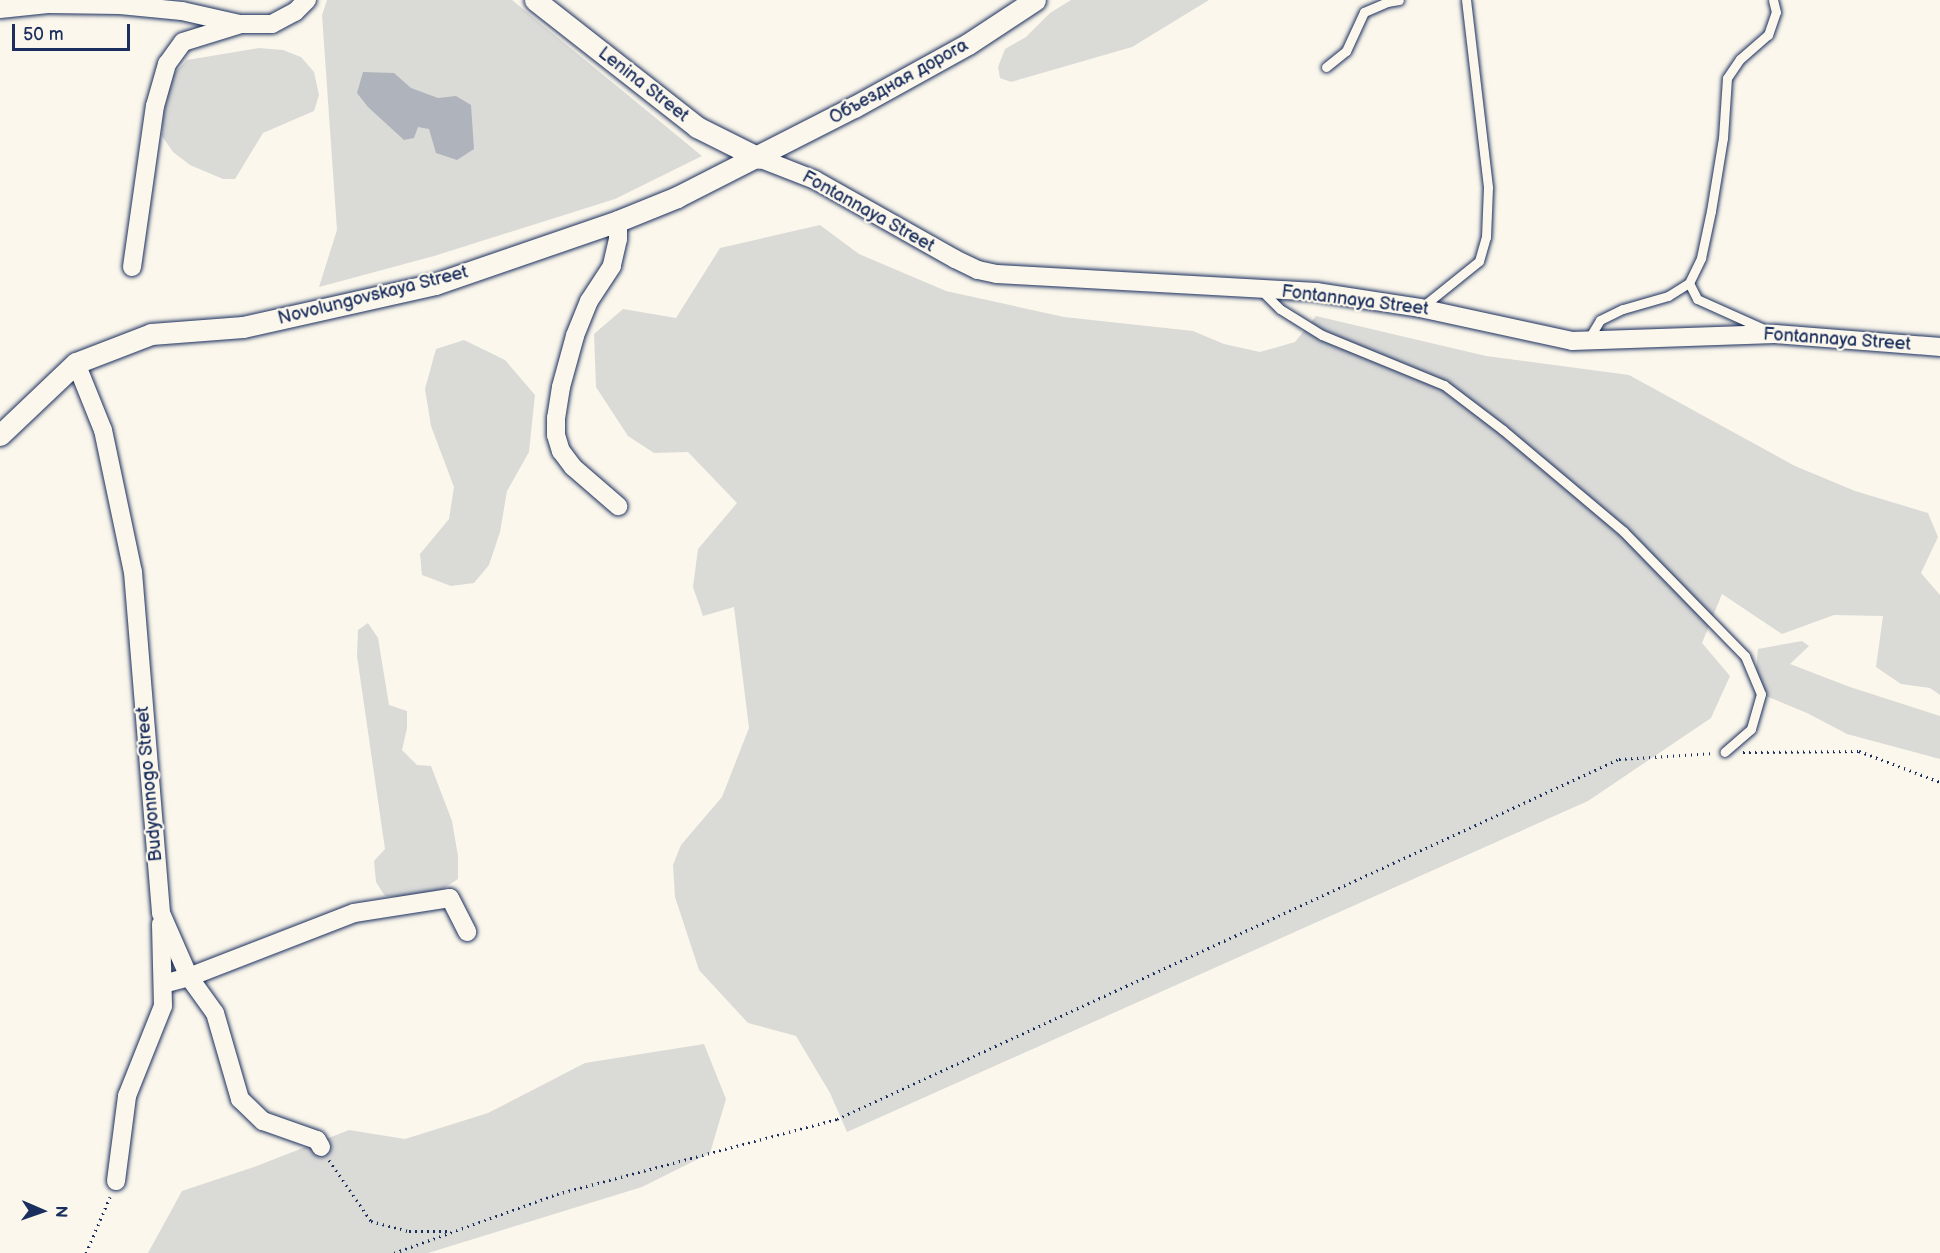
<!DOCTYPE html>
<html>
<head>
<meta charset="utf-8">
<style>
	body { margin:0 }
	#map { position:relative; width:1940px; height:1253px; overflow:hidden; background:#fbf7ec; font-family:"Balsamiq Sans",sans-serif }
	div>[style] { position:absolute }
	.green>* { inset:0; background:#dadad7 }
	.water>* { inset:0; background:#afb3bb }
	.path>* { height:3px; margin-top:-1.5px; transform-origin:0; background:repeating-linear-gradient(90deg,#1b2f5e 0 1.5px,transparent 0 6px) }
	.roads { filter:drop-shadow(0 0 2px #1b2f5e) drop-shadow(0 0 2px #1b2f5e) }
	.service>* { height:9px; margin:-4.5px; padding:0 4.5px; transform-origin:4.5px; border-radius:4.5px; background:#fbf7ec }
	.minor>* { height:18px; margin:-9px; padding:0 9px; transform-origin:9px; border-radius:9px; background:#fbf7ec }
	.tertiary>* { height:21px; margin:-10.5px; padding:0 10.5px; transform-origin:10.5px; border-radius:10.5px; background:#fbf7ec }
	span { translate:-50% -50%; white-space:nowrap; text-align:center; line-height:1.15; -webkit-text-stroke:4.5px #fbf7ec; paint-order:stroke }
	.street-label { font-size:18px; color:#1b2f5e }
	.north { position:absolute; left:12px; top:1181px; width:60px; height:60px; -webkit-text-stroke:4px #fbf7ec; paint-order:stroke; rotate:92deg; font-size:16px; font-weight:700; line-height:24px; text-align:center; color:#1b2f5e }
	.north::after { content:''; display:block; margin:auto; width:21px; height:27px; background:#1b2f5e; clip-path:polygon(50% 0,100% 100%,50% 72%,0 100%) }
	.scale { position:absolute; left:12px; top:24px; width:118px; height:27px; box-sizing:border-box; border:3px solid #1b2f5e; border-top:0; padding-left:8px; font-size:18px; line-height:21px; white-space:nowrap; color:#1b2f5e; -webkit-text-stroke:4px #fbf7ec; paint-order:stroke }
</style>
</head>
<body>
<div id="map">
	<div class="green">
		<i style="clip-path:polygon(327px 0,512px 0,702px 156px,615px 199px,434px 256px,319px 287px,337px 230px,322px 15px)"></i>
		<i style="clip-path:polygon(1071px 0,1209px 0,1132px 47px,1011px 82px,1000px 78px,998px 67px,1005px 49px,1026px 37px,1050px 13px)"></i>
		<i style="clip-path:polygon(259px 48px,283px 50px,301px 57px,314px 72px,319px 95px,314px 111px,263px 133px,235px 179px,223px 179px,190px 165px,173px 152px,162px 136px,163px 117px,172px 76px,187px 60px)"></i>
		<i style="clip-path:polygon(820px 225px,859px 254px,946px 291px,1064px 317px,1193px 331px,1224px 344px,1260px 352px,1295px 342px,1316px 316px,1486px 356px,1629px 375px,1795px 466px,1855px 491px,1928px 513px,1938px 537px,1921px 573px,1940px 595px,1940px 695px,1930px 688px,1901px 684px,1876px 667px,1883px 616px,1834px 615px,1782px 634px,1722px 594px,1702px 643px,1730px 676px,1711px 718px,1588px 801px,847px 1132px,830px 1093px,796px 1036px,748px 1023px,699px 970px,675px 897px,673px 865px,681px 845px,722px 797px,749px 728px,734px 607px,703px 616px,693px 587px,698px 549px,737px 503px,688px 452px,654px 453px,628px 436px,596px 387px,594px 334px,623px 309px,676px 318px,720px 248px)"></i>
		<i style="clip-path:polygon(464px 340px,505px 360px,535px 395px,529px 452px,507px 491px,500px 532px,489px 565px,474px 583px,451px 586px,422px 575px,420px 554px,449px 519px,454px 487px,431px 426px,425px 389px,436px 349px)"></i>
		<i style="clip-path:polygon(368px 623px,378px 638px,389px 705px,407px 711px,407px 728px,402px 750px,417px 765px,431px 766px,452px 821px,458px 856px,458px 879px,441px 890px,420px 898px,385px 896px,376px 882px,374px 861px,385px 849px,357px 656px,358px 630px)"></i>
		<i style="clip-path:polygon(1802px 641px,1809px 646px,1790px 664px,1850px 687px,1940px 716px,1940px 759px,1847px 734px,1807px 713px,1761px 694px,1755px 681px,1758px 649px)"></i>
		<i style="clip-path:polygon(704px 1044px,726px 1099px,710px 1153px,642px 1187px,428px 1253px,148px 1253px,182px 1191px,254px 1167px,349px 1130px,405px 1139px,488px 1113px,585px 1063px)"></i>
	</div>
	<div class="water">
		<i style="clip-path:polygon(363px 72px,394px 73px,411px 88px,438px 98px,456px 96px,471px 105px,474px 149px,457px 160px,436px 153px,429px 129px,418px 127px,414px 138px,404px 140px,368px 107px,357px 93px)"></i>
	</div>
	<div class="path">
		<i style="left:1743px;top:752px;width:116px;rotate:-0.5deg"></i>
		<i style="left:1859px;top:751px;width:87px;rotate:20.9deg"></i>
		<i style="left:329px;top:1160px;width:74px;rotate:55.5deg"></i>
		<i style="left:371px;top:1221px;width:39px;rotate:15deg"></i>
		<i style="left:409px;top:1231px;width:42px"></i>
		<i style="left:86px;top:1253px;width:61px;rotate:-66.8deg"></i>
		<i style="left:394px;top:1253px;width:173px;rotate:-19.9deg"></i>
		<i style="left:557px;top:1194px;width:290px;rotate:-15deg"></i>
		<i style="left:837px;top:1119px;width:861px;rotate:-24.72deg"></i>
		<i style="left:1619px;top:759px;width:96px;rotate:-3.6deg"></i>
	</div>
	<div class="roads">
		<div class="service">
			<i style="left:1326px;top:67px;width:26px;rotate:-39deg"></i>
			<i style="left:1346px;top:51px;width:43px;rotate:-65.2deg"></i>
			<i style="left:1364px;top:12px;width:25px;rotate:-23deg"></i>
			<i style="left:1387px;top:2px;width:12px;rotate:-9deg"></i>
			<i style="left:1689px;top:283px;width:18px;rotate:63deg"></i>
			<i style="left:1697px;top:299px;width:76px;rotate:24.2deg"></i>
			<i style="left:1261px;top:290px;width:27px;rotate:45deg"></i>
			<i style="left:1280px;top:309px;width:49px;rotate:31.8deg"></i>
			<i style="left:1322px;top:335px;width:132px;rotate:22.3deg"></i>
			<i style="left:1444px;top:385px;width:74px;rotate:37.3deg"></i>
			<i style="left:1503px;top:430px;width:157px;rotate:40.1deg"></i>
			<i style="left:1623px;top:531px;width:175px;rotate:45.7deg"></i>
			<i style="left:1745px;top:656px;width:41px;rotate:67.2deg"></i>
			<i style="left:1761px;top:694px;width:36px;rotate:106deg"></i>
			<i style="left:1751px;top:729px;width:35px;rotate:139deg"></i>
			<i style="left:1422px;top:307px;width:73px;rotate:-38.9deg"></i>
			<i style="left:1479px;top:261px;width:25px;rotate:-74deg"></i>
			<i style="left:1486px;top:237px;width:50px;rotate:-87.7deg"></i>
			<i style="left:1488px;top:187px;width:188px;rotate:-96.7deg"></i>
			<i style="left:1588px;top:340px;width:23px;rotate:-59deg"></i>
			<i style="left:1600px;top:320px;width:25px;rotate:-26deg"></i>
			<i style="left:1623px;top:309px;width:47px;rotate:-16.1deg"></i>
			<i style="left:1668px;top:296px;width:25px;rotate:-32deg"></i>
			<i style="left:1689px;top:283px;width:28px;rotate:-64deg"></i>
			<i style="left:1701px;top:258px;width:48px;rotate:-78deg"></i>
			<i style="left:1711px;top:211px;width:74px;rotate:-80.7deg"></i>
			<i style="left:1723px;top:138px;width:60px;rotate:-86.2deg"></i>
			<i style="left:1727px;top:78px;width:23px;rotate:-56deg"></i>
			<i style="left:1740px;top:59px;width:37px;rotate:-41deg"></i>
			<i style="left:1768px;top:35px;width:24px;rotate:-71deg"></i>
			<i style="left:1776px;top:12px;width:12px;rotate:-104deg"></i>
		</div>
		<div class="minor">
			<i style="left:0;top:9px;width:48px;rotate:-5.9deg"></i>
			<i style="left:48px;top:4px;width:72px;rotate:0.8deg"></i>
			<i style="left:120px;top:5px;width:62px;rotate:5.5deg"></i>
			<i style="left:182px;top:11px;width:58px;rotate:12.8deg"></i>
			<i style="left:239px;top:24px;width:33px"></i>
			<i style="left:272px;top:24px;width:26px;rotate:-28deg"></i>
			<i style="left:295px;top:12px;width:17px;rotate:-45deg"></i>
			<i style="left:759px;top:158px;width:60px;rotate:21.4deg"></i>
			<i style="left:815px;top:180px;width:161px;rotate:29.4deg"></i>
			<i style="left:955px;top:259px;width:25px;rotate:26deg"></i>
			<i style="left:978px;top:270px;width:19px;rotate:12deg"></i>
			<i style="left:997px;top:274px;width:320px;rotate:3.2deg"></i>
			<i style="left:1316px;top:292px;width:105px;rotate:8.7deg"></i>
			<i style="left:1420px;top:308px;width:156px;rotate:12.2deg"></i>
			<i style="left:1572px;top:341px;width:203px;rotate:-2deg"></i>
			<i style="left:1775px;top:334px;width:166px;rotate:4.5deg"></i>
			<i style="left:618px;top:221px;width:18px;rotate:90deg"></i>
			<i style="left:618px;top:239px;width:28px;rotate:103deg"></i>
			<i style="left:612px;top:266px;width:42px;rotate:123.3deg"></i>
			<i style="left:589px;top:301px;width:38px;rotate:112deg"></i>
			<i style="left:575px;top:336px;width:53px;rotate:105.4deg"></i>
			<i style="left:561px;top:387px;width:31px;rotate:99deg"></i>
			<i style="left:556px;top:418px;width:17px;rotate:90deg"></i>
			<i style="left:556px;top:435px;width:17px;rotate:73deg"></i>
			<i style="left:561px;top:451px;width:20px;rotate:53deg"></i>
			<i style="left:573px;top:467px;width:60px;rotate:40.9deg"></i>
			<i style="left:132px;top:267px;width:163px;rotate:-81.9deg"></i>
			<i style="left:155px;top:106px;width:44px;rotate:-74.1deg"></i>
			<i style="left:167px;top:64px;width:27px;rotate:-54deg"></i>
			<i style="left:183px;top:42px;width:58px;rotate:-17.2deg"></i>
			<i style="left:76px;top:363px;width:72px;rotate:68.1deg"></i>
			<i style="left:103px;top:430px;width:145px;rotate:78.1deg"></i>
			<i style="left:133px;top:572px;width:342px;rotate:85.3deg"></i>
			<i style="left:161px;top:913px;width:70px;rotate:66.4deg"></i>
			<i style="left:189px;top:977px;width:44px;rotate:54.2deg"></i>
			<i style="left:215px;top:1013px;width:90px;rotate:73.8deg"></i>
			<i style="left:240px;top:1099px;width:32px;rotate:44deg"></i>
			<i style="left:263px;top:1121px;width:57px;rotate:19.4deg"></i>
			<i style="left:317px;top:1140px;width:8px;rotate:60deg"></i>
			<i style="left:163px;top:984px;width:27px;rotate:-15deg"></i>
			<i style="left:189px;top:977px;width:177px;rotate:-21.2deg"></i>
			<i style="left:354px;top:913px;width:97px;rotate:-8.9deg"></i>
			<i style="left:450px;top:898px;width:38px;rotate:63deg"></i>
			<i style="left:116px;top:1181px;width:86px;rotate:-82.6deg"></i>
			<i style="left:127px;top:1096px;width:97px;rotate:-68.2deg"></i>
			<i style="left:163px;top:1006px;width:82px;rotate:-91.4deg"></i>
		</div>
		<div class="tertiary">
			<i style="left:535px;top:0;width:206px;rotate:38.1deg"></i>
			<i style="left:697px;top:127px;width:69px;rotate:26.6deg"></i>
			<i style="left:0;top:435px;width:105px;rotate:-43.5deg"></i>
			<i style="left:76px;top:363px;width:80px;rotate:-21.1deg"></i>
			<i style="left:151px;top:334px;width:92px;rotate:-4.4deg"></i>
			<i style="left:243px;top:327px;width:197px;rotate:-12.6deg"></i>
			<i style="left:435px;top:284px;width:194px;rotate:-19deg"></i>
			<i style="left:618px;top:221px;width:64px;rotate:-22.1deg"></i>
			<i style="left:677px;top:197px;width:199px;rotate:-27deg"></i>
			<i style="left:854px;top:107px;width:130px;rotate:-28.9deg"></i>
			<i style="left:968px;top:44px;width:80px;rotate:-33.3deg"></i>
		</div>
	</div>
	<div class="street-label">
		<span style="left:899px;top:82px;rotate:-29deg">Объездная дорога</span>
		<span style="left:643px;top:85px;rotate:38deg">Lenina Street</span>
		<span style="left:868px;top:212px;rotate:29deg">Fontannaya Street</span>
		<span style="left:373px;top:296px;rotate:-14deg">Novolungovskaya Street</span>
		<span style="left:1355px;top:301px;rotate:7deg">Fontannaya Street</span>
		<span style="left:1837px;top:340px;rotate:4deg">Fontannaya Street</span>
		<span style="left:150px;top:784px;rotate:-95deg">Budyonnogo Street</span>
	</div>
	<div class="north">N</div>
	<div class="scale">50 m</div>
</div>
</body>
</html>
